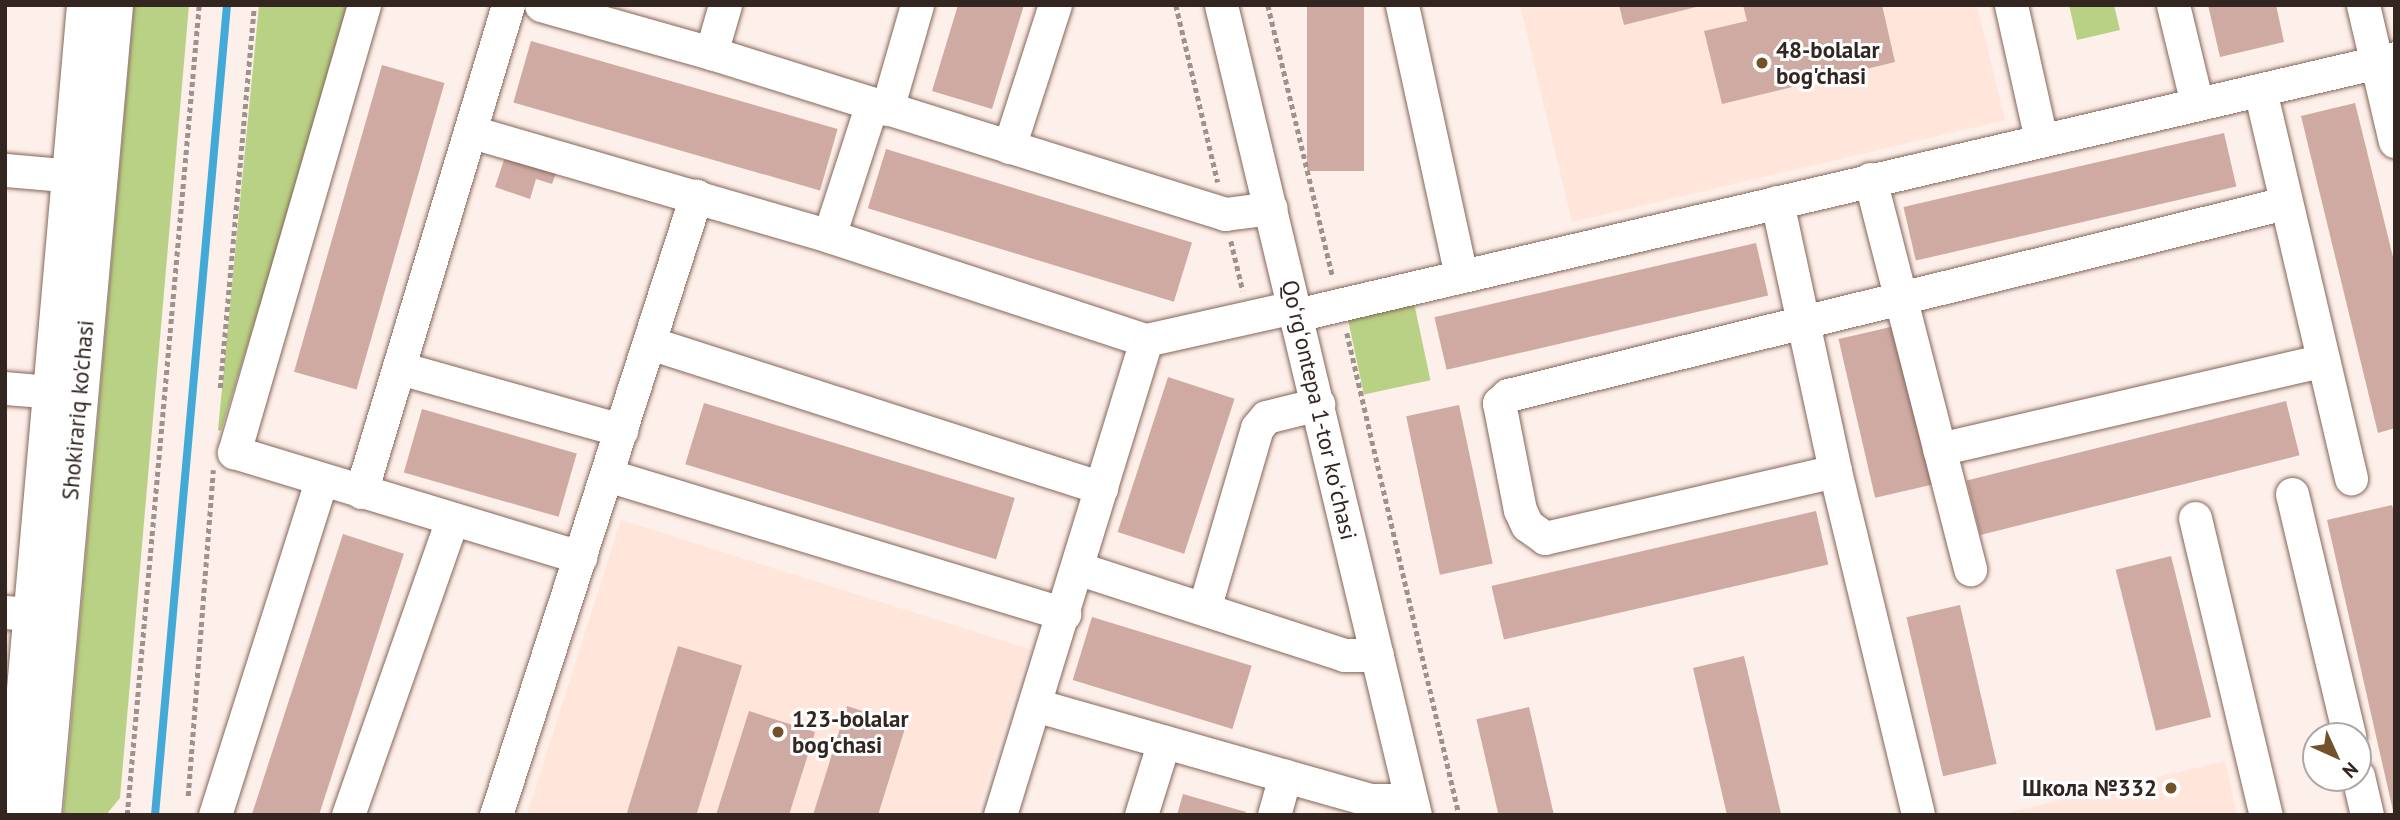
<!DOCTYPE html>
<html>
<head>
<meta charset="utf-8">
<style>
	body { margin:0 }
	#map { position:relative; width:2400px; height:820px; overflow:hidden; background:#fdefe9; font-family:"PT Sans",sans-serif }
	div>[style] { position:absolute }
	.built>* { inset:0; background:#ffe5da }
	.green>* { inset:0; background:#b9d184; transform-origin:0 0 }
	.stream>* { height:8px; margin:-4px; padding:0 4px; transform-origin:4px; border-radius:4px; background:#43a9d7 }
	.building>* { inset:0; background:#ceaaa2; transform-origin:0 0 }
	.path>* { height:4.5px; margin-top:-2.25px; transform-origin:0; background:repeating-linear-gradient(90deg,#9f918c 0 5px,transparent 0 8.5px) }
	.roads { filter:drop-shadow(0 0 2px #846659) drop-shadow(0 0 2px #846659) }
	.minor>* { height:33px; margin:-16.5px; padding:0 16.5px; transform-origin:16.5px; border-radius:16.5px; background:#fff }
	.major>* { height:38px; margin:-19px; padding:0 19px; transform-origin:19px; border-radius:19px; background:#fff }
	.dots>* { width:19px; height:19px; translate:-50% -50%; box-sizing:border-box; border:4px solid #fff; border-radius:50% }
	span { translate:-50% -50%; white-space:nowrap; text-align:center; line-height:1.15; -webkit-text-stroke:6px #fff; paint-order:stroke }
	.poi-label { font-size:23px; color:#332621; font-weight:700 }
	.left { translate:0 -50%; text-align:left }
	.right { translate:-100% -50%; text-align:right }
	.street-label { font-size:23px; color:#332621 }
	.frame { position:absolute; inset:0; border:7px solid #332621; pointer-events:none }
	.north { position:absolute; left:2302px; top:722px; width:70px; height:70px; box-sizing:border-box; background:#fff; border:2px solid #ada8a6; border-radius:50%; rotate:135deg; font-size:19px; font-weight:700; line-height:28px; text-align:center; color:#332621 }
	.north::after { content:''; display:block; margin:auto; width:24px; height:32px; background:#735229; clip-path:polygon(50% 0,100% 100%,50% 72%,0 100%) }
</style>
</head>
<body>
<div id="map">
	<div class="built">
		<i style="clip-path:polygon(1520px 5px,1977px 5px,2005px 120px,1572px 222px)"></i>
		<i style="clip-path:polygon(621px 520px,1029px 649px,976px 815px,527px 815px)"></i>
		<i style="clip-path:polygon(2225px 761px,2237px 815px,1998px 815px)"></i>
	</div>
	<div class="green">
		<i style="clip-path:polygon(134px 5px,189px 5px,120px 798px,106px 815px,63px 815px)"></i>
		<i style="clip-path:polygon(259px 5px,352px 5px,221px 431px,218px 430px)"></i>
		<i style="clip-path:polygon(2069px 5px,2114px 5px,2120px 30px,2077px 40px)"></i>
		<i style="left:1414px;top:303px;width:79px;height:68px;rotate:78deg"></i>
	</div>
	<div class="stream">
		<i style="left:155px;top:815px;width:813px;rotate:-84.92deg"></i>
	</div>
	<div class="building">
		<i style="clip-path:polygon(958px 5px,1024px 5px,992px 109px,932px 91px)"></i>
		<i style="left:1307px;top:5px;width:57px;height:166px"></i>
		<i style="clip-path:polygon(1619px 5px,1695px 5px,1696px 7px,1624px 25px)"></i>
		<i style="clip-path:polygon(1743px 5px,1882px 5px,1895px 62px,1722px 104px,1704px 31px,1747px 21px)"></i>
		<i style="clip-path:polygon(2208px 5px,2276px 5px,2284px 42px,2220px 57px)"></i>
		<i style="left:531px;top:41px;width:319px;height:64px;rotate:16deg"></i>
		<i style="left:382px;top:65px;width:65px;height:319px;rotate:16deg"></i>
		<i style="clip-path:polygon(2355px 103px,2395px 265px,2395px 428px,2378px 433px,2301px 116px)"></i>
		<i style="left:2224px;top:133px;width:55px;height:329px;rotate:77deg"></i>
		<i style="left:886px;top:149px;width:320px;height:62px;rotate:17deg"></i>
		<i style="clip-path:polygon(507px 151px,558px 168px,552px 184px,536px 179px,530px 199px,495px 187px)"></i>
		<i style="left:1756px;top:243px;width:54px;height:330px;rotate:77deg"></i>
		<i style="left:1895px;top:326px;width:163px;height:58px;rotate:77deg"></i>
		<i style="left:1168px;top:377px;width:70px;height:163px;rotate:18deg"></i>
		<i style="left:2286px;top:401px;width:56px;height:329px;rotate:76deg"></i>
		<i style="left:704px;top:403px;width:325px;height:64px;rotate:17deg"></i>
		<i style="left:1459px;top:405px;width:162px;height:54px;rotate:78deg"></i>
		<i style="left:422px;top:409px;width:161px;height:66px;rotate:16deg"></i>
		<i style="clip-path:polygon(2392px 505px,2395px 517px,2394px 815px,2327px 520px)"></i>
		<i style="left:1816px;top:511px;width:55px;height:333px;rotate:77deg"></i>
		<i style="left:343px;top:534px;width:64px;height:295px;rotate:18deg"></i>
		<i style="left:2171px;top:556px;width:166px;height:57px;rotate:76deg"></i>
		<i style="left:1960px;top:605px;width:163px;height:55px;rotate:77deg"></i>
		<i style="left:1092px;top:617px;width:167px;height:66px;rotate:17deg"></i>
		<i style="left:678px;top:646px;width:67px;height:177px;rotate:17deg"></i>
		<i style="clip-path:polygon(1744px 656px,1781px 814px,1776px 815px,1727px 815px,1693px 668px)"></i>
		<i style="clip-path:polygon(847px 706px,906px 725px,878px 815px,813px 815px)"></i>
		<i style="left:1529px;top:707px;width:111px;height:54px;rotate:77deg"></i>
		<i style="clip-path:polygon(749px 711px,815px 732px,789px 815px,716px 815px)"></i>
		<i style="clip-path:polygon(1183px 794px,1246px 812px,1245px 815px,1177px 815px)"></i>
	</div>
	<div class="path">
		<i style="left:1176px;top:5px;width:182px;rotate:76.7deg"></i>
		<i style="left:1268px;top:5px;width:280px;rotate:76.6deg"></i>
		<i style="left:1231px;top:241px;width:51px;rotate:76.5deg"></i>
		<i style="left:1347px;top:333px;width:495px;rotate:76.9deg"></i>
		<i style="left:220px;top:388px;width:385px;rotate:-84.9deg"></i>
		<i style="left:188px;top:796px;width:327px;rotate:-85.6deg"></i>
		<i style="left:127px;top:815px;width:813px;rotate:-84.92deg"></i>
	</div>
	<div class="roads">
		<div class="minor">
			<i style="left:364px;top:5px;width:466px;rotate:106.2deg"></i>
			<i style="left:234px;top:452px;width:362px;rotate:16.9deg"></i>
			<i style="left:541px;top:5px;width:177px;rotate:15.8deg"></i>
			<i style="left:711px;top:53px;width:539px;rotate:17.39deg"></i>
			<i style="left:1225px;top:214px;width:46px;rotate:-7.4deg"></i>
			<i style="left:1221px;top:5px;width:833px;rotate:76.53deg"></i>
			<i style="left:1402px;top:5px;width:277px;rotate:77.7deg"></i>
			<i style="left:2011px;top:5px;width:137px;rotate:77.4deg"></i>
			<i style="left:2173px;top:5px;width:102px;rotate:76.4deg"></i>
			<i style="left:2363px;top:5px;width:140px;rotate:76.8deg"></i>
			<i style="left:711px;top:53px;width:50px;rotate:-73.7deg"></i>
			<i style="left:2260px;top:90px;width:399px;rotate:76.8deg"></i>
			<i style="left:887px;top:109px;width:108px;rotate:-73.9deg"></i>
			<i style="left:472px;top:132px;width:372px;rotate:16.2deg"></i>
			<i style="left:829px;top:236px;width:334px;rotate:18.2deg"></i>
			<i style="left:1146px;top:340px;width:152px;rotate:-12.6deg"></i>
			<i style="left:1009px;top:147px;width:149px;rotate:-72.1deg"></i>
			<i style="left:5px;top:170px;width:91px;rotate:5deg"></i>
			<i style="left:1870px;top:179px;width:403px;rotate:75.6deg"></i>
			<i style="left:1777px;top:202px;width:275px;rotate:77.8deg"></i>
			<i style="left:1835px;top:471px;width:352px;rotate:76.4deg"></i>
			<i style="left:829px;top:236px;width:139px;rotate:-72deg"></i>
			<i style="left:1296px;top:315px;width:1129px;rotate:-13.16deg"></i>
			<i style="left:650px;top:343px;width:474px;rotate:17.8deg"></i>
			<i style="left:400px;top:368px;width:230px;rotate:15.7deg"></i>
			<i style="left:5px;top:388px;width:71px;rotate:4.8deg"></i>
			<i style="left:1939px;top:449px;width:394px;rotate:-13deg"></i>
			<i style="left:1835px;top:471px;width:298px;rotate:167deg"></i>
			<i style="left:1545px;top:538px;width:22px;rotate:-144deg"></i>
			<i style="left:1527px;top:525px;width:17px;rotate:-115deg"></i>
			<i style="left:1520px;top:510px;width:109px;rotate:-101.1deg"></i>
			<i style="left:1499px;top:403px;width:12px;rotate:-42deg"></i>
			<i style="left:1508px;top:395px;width:800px;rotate:-13.88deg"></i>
			<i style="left:607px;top:475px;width:478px;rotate:16.9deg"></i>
			<i style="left:361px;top:492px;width:509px;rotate:-73.2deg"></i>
			<i style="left:2292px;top:494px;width:249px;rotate:76.7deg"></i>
			<i style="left:2195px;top:518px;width:305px;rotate:76.6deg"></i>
			<i style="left:1077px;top:568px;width:281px;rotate:18deg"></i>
			<i style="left:1344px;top:655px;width:33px"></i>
			<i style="left:1204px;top:609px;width:189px;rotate:-73.7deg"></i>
			<i style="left:1257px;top:428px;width:14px;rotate:-51deg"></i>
			<i style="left:1266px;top:417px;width:54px;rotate:-14deg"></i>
			<i style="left:5px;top:612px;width:52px;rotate:4.4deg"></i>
			<i style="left:1035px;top:705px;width:349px;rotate:15.8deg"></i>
			<i style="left:1371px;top:800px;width:40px"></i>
			<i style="left:2358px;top:776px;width:40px;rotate:77deg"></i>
			<i style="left:215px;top:815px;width:350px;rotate:-72.4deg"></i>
			<i style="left:348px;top:815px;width:313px;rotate:-70.6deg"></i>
			<i style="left:496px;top:815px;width:651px;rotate:-72.09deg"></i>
			<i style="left:1000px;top:815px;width:497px;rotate:-72.9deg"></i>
			<i style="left:1141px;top:815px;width:77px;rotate:-72.7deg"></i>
			<i style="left:1274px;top:815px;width:41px;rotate:-74.2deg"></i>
		</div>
		<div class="major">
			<i style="left:15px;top:815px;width:813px;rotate:-84.99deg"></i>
			<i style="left:42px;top:815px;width:813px;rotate:-84.92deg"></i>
		</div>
	</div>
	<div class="dots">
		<i style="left:1762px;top:63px;background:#735229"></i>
		<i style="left:778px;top:732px;background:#735229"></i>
		<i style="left:2171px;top:788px;background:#735229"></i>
	</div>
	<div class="poi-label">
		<span class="left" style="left:1776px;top:63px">48-bolalar<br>bog'chasi</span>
		<span class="left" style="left:792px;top:732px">123-bolalar<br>bog'chasi</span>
		<span class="right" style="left:2157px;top:788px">Школа №332</span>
	</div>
	<div class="street-label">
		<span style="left:78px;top:410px;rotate:-85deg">Shokirariq ko'chasi</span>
		<span style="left:1319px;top:410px;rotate:77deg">Qoʻrgʻontepa 1-tor koʻchasi</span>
	</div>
	<div class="frame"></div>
	<div class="north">N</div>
</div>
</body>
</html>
